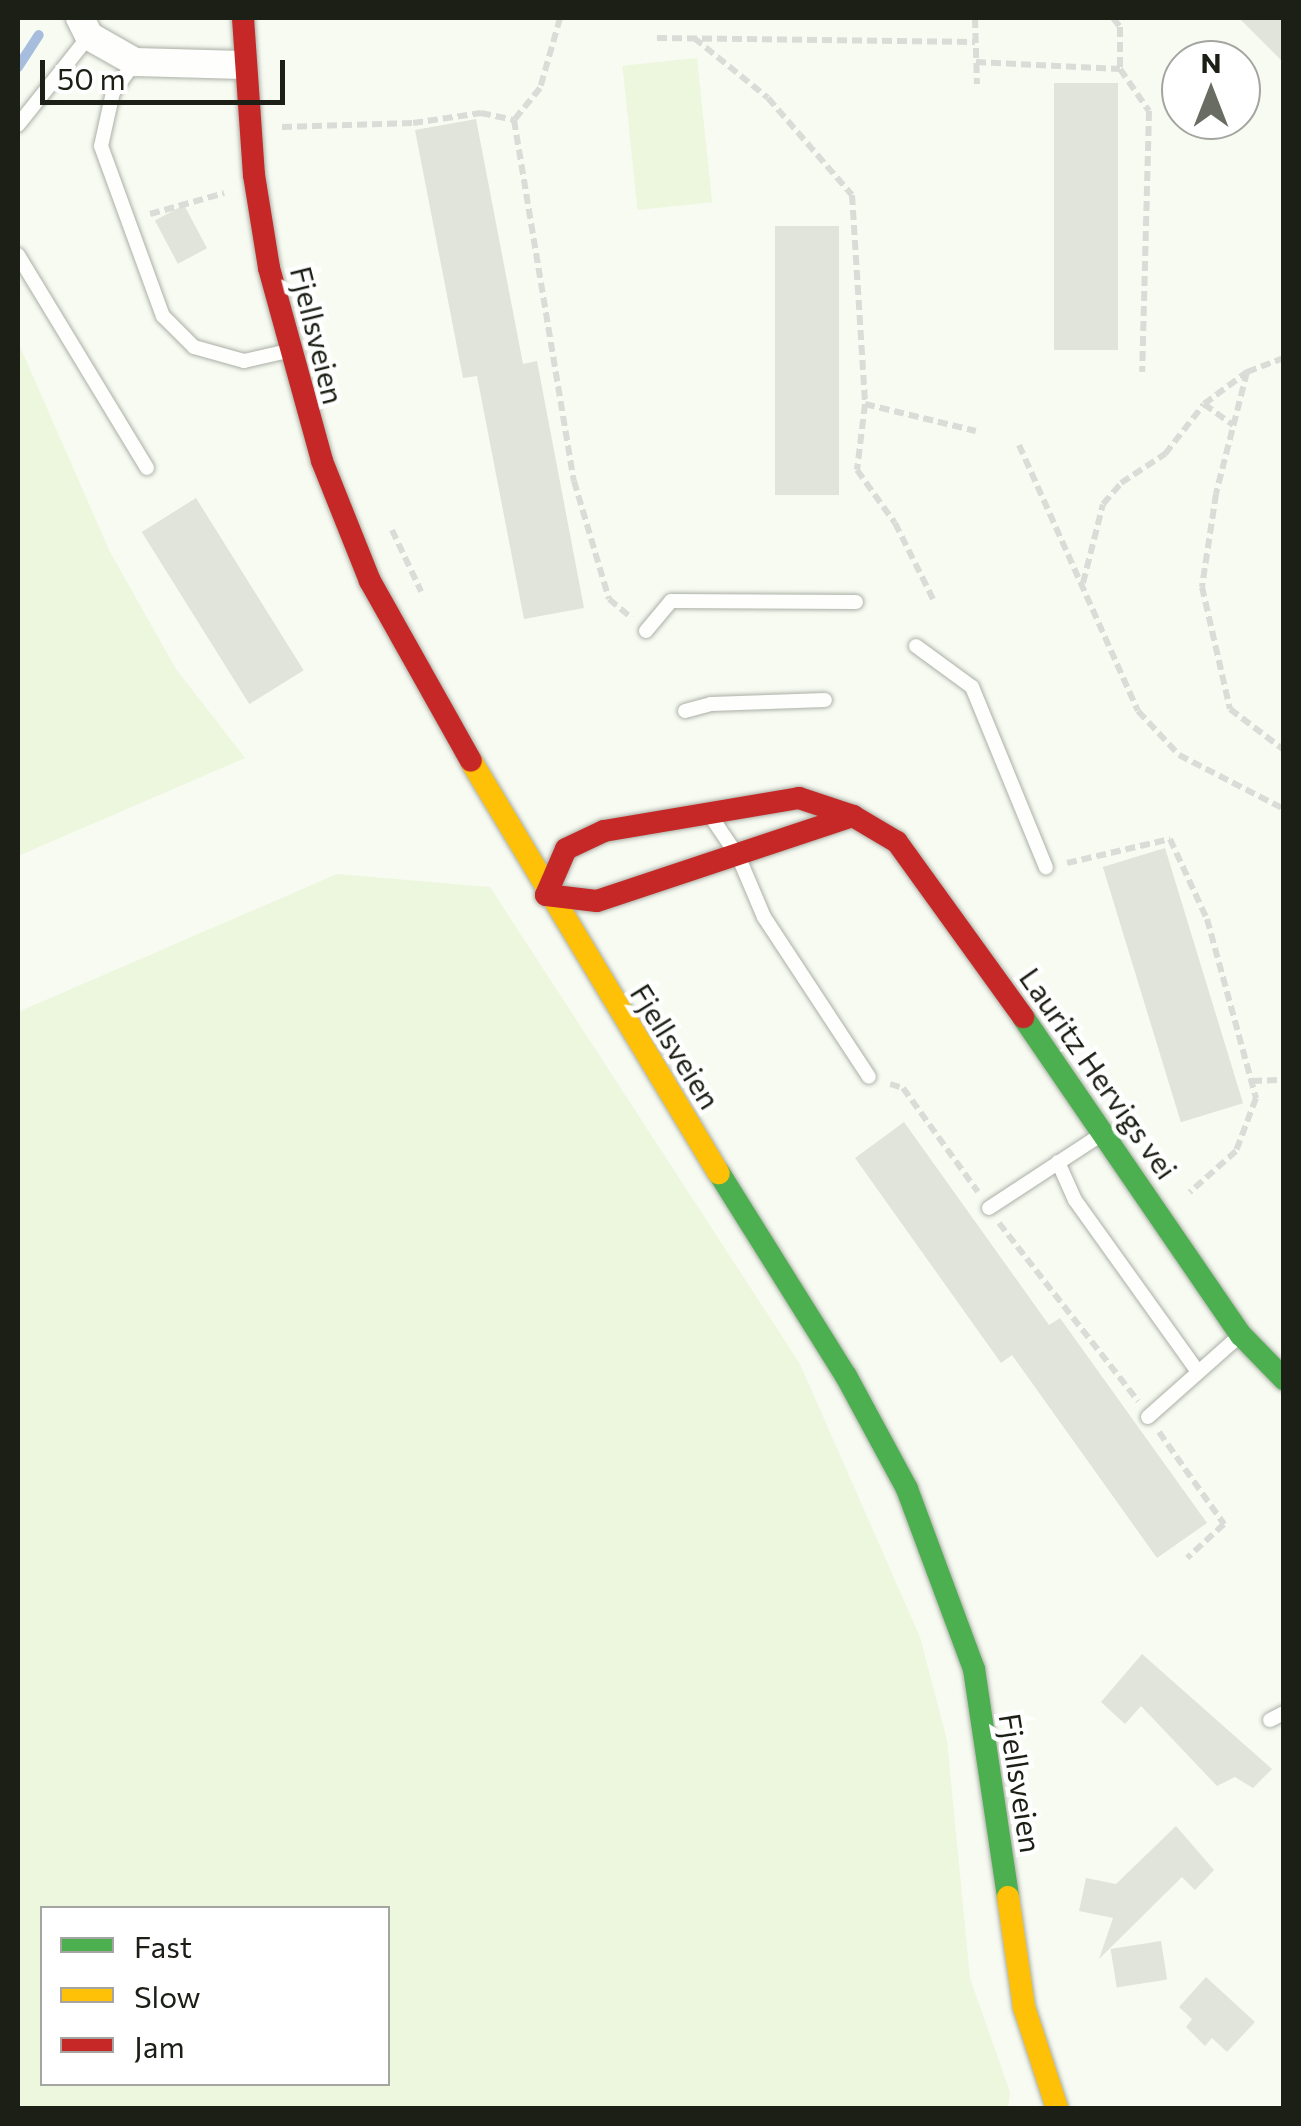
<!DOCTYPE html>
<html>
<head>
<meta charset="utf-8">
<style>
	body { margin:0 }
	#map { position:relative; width:1301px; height:2126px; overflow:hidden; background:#f7fbf2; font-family:Commissioner,sans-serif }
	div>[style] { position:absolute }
	.green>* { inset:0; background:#edf7de; transform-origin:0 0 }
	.stream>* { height:10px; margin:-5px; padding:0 5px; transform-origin:5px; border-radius:5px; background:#a6bdde }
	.building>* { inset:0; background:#e0e4db; transform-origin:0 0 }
	.path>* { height:6px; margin-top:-3px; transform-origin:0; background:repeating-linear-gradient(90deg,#dadcd8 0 10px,transparent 0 15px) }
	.roads { filter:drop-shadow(0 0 2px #abafa6) drop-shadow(0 0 2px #abafa6) }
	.lane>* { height:14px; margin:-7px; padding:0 7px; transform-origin:7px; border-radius:7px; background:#fefefd }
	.street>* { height:28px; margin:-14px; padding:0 14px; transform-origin:14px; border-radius:14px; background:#fefefd }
	.fast>* { height:22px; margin:-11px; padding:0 11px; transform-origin:11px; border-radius:11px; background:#4caf50 }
	.slow>* { height:22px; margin:-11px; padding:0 11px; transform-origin:11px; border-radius:11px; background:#ffc107 }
	.jam>* { height:22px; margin:-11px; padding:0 11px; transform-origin:11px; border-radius:11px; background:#c62828 }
	span { translate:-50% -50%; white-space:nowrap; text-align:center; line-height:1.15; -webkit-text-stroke:9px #fff; paint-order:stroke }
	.street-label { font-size:30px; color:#1b1f15 }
	.frame { position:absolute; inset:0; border:20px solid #1b1f15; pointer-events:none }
	.legend { position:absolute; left:40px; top:1906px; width:350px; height:180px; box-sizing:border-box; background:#fff; border:2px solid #a4a5a1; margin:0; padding:12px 18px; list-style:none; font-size:30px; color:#1b1f15 }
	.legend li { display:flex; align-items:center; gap:20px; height:50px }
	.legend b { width:50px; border:2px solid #a4a5a1 }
	.north { position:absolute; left:1161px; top:40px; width:100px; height:100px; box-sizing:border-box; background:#fff; border:2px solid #a4a5a1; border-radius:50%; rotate:0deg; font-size:28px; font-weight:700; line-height:40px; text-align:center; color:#1b1f15 }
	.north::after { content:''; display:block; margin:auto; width:35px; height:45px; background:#686c62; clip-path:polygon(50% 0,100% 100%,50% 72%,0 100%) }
	.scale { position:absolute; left:40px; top:60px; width:245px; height:45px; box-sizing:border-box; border:5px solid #1b1f15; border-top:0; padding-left:12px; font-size:30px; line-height:35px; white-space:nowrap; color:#1b1f15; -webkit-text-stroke:8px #fff; paint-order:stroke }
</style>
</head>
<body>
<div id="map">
	<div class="green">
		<i style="left:697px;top:58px;width:145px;height:75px;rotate:84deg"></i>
		<i style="clip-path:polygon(18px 342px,110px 552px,176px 669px,245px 758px,18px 856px)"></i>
		<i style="clip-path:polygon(evenodd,337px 874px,490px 887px,800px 1364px,920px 1637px,947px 1740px,970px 1978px,1010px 2092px,1008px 2108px,18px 2108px,18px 1012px,337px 874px,42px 1908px,388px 1908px,388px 2084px,42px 2084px,42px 1908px)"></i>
	</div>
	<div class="stream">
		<i style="left:18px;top:67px;width:38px;rotate:-57deg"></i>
	</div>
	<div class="building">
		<i style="clip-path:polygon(1239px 18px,1284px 18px,1284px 63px)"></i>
		<i style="left:1054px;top:83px;width:64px;height:267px"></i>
		<i style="clip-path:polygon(476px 119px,523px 364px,537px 361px,584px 608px,524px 619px,477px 376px,463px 378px,415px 130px)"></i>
		<i style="left:184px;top:205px;width:49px;height:33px;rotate:62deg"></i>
		<i style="left:775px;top:226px;width:64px;height:269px"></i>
		<i style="left:196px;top:498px;width:203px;height:64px;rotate:58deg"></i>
		<i style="left:1165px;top:848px;width:267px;height:65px;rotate:73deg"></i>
		<i style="clip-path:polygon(904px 1122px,1049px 1325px,1060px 1318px,1207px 1523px,1157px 1558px,1012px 1355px,1001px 1363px,855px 1158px)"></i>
		<i style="clip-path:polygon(1142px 1654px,1272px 1769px,1253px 1788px,1235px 1777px,1217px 1786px,1141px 1706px,1125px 1724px,1101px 1702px)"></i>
		<i style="clip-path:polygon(1176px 1826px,1214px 1870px,1195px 1890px,1182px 1877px,1099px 1959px,1113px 1918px,1079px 1911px,1086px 1878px,1116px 1884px)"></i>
		<i style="left:1161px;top:1941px;width:39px;height:51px;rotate:81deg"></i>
		<i style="clip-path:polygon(1206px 1977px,1255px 2022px,1227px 2052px,1212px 2038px,1205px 2046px,1186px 2027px,1192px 2019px,1179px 2007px)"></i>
	</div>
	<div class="path">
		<i style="left:560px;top:18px;width:73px;rotate:105.9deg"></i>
		<i style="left:540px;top:88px;width:41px;rotate:129.1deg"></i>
		<i style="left:514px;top:120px;width:366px;rotate:80.6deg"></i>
		<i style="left:574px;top:481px;width:123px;rotate:73.5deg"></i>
		<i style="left:609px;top:599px;width:30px;rotate:40deg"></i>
		<i style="left:975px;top:18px;width:66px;rotate:88.3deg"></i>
		<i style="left:1113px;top:18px;width:11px;rotate:52deg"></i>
		<i style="left:1120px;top:27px;width:42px;rotate:90deg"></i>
		<i style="left:1120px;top:69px;width:51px;rotate:55.4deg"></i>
		<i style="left:1149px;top:111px;width:261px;rotate:91.5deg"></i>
		<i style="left:657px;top:38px;width:318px;rotate:0.7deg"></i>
		<i style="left:694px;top:38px;width:95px;rotate:39deg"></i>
		<i style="left:768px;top:98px;width:128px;rotate:49.1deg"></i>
		<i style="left:852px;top:195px;width:209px;rotate:86.4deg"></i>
		<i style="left:865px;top:404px;width:114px;rotate:13.7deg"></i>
		<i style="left:976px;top:62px;width:144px;rotate:2.8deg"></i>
		<i style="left:282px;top:127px;width:131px;rotate:-1.7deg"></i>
		<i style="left:413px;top:123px;width:69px;rotate:-8.4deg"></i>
		<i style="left:481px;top:113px;width:34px;rotate:12deg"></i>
		<i style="left:150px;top:214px;width:77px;rotate:-15.8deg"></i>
		<i style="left:1247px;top:372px;width:126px;rotate:104.3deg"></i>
		<i style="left:1216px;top:494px;width:94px;rotate:98.6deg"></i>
		<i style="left:1202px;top:587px;width:125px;rotate:77.1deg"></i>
		<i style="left:1230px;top:709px;width:68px;rotate:37.2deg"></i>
		<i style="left:865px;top:404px;width:66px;rotate:96.9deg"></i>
		<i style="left:857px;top:470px;width:65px;rotate:54.4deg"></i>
		<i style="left:895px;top:523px;width:87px;rotate:63.4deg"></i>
		<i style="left:1204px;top:404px;width:36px;rotate:36deg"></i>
		<i style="left:1019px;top:445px;width:291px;rotate:65.9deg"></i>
		<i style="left:1138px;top:711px;width:60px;rotate:47deg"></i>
		<i style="left:1179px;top:755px;width:118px;rotate:27.2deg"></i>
		<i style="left:392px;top:530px;width:68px;rotate:64.6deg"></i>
		<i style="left:1083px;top:583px;width:81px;rotate:-75.8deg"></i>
		<i style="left:1103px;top:504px;width:28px;rotate:-49deg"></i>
		<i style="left:1121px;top:483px;width:53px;rotate:-33.4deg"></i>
		<i style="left:1165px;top:454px;width:63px;rotate:-52deg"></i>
		<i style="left:1204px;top:404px;width:54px;rotate:-36.7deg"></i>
		<i style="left:1247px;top:372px;width:40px;rotate:-21deg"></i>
		<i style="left:1067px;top:863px;width:106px;rotate:-13.1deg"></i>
		<i style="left:1170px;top:839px;width:88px;rotate:65.2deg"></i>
		<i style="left:1207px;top:919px;width:186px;rotate:74.7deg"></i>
		<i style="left:1256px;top:1098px;width:57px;rotate:110.7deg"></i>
		<i style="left:1236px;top:1151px;width:62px;rotate:138.3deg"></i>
		<i style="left:1252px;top:1081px;width:32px;rotate:-2deg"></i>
		<i style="left:890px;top:1084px;width:14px;rotate:17deg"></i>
		<i style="left:903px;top:1088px;width:128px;rotate:54.2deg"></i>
		<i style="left:999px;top:1223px;width:226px;rotate:52deg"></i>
		<i style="left:1159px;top:1432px;width:113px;rotate:54.8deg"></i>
		<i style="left:1224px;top:1524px;width:50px;rotate:137.4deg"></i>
	</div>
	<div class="roads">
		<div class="lane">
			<i style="left:135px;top:62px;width:37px;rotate:126deg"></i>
			<i style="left:113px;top:92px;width:55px;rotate:102.5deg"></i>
			<i style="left:101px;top:146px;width:181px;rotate:70deg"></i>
			<i style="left:163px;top:316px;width:44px;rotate:45deg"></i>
			<i style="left:194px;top:347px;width:52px;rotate:15.6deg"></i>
			<i style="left:244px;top:361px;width:45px;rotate:-12.8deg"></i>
			<i style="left:18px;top:125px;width:114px;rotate:-51.4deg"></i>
			<i style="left:18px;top:255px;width:249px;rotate:58.8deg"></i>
			<i style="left:646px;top:631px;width:39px;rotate:-50deg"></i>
			<i style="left:671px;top:601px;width:185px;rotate:0.3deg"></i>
			<i style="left:916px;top:646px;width:69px;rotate:36.2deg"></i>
			<i style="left:972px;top:687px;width:195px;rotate:67.7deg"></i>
			<i style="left:685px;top:711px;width:27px;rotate:-15deg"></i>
			<i style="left:711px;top:704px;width:114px;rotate:-2deg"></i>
			<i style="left:710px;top:815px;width:52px;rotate:56deg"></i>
			<i style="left:739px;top:858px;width:64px;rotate:67deg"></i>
			<i style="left:764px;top:917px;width:191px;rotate:56.7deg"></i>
			<i style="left:1058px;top:1162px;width:42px;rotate:65.9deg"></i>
			<i style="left:1075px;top:1200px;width:211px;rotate:54.4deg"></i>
			<i style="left:989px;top:1208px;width:139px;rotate:-33.2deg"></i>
			<i style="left:1148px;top:1417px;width:119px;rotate:-41.6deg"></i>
			<i style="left:1270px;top:1720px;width:16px;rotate:-27deg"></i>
		</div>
		<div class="street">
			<i style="left:80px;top:18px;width:20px;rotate:63deg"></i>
			<i style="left:89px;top:36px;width:53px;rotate:29.5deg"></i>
			<i style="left:135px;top:62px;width:108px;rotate:1.6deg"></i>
		</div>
		<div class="fast">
			<i style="left:1023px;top:1017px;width:386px;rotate:55.6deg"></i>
			<i style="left:1241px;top:1335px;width:62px;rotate:45.7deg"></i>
			<i style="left:719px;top:1173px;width:239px;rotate:58deg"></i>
			<i style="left:846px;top:1376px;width:128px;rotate:61.6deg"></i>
			<i style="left:907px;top:1489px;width:192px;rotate:69.6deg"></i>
			<i style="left:974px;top:1669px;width:231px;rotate:81.5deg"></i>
		</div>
		<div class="slow">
			<i style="left:471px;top:761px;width:481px;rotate:59deg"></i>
			<i style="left:1008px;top:1897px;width:111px;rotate:81.7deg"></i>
			<i style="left:1024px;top:2007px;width:106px;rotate:71.9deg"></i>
		</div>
		<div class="jam">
			<i style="left:243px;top:18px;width:157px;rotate:86deg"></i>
			<i style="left:254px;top:175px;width:94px;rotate:80.8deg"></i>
			<i style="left:269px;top:268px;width:200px;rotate:74.6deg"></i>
			<i style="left:322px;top:461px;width:129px;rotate:68.2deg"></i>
			<i style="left:370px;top:581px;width:206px;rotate:60.7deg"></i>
			<i style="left:546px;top:895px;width:50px;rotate:-66.5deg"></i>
			<i style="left:566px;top:849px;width:42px;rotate:-25.3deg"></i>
			<i style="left:604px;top:831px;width:198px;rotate:-9.6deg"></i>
			<i style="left:799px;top:798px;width:57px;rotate:18.4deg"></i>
			<i style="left:853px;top:816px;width:51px;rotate:30.6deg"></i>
			<i style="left:897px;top:842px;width:216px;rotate:54.2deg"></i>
			<i style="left:546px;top:895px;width:51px;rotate:6.7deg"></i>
			<i style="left:597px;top:901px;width:270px;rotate:-18.4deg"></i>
		</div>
	</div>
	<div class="street-label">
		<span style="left:318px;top:335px;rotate:76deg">Fjellsveien</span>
		<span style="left:676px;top:1046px;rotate:58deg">Fjellsveien</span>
		<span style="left:1099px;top:1073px;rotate:55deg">Lauritz Hervigs vei</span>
		<span style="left:1021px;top:1783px;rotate:81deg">Fjellsveien</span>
	</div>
	<div class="frame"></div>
	<ul class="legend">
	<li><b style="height:12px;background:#4caf50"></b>Fast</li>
	<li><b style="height:12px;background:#ffc107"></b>Slow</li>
	<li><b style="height:12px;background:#c62828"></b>Jam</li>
	</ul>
	<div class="north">N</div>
	<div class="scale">50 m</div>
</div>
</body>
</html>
